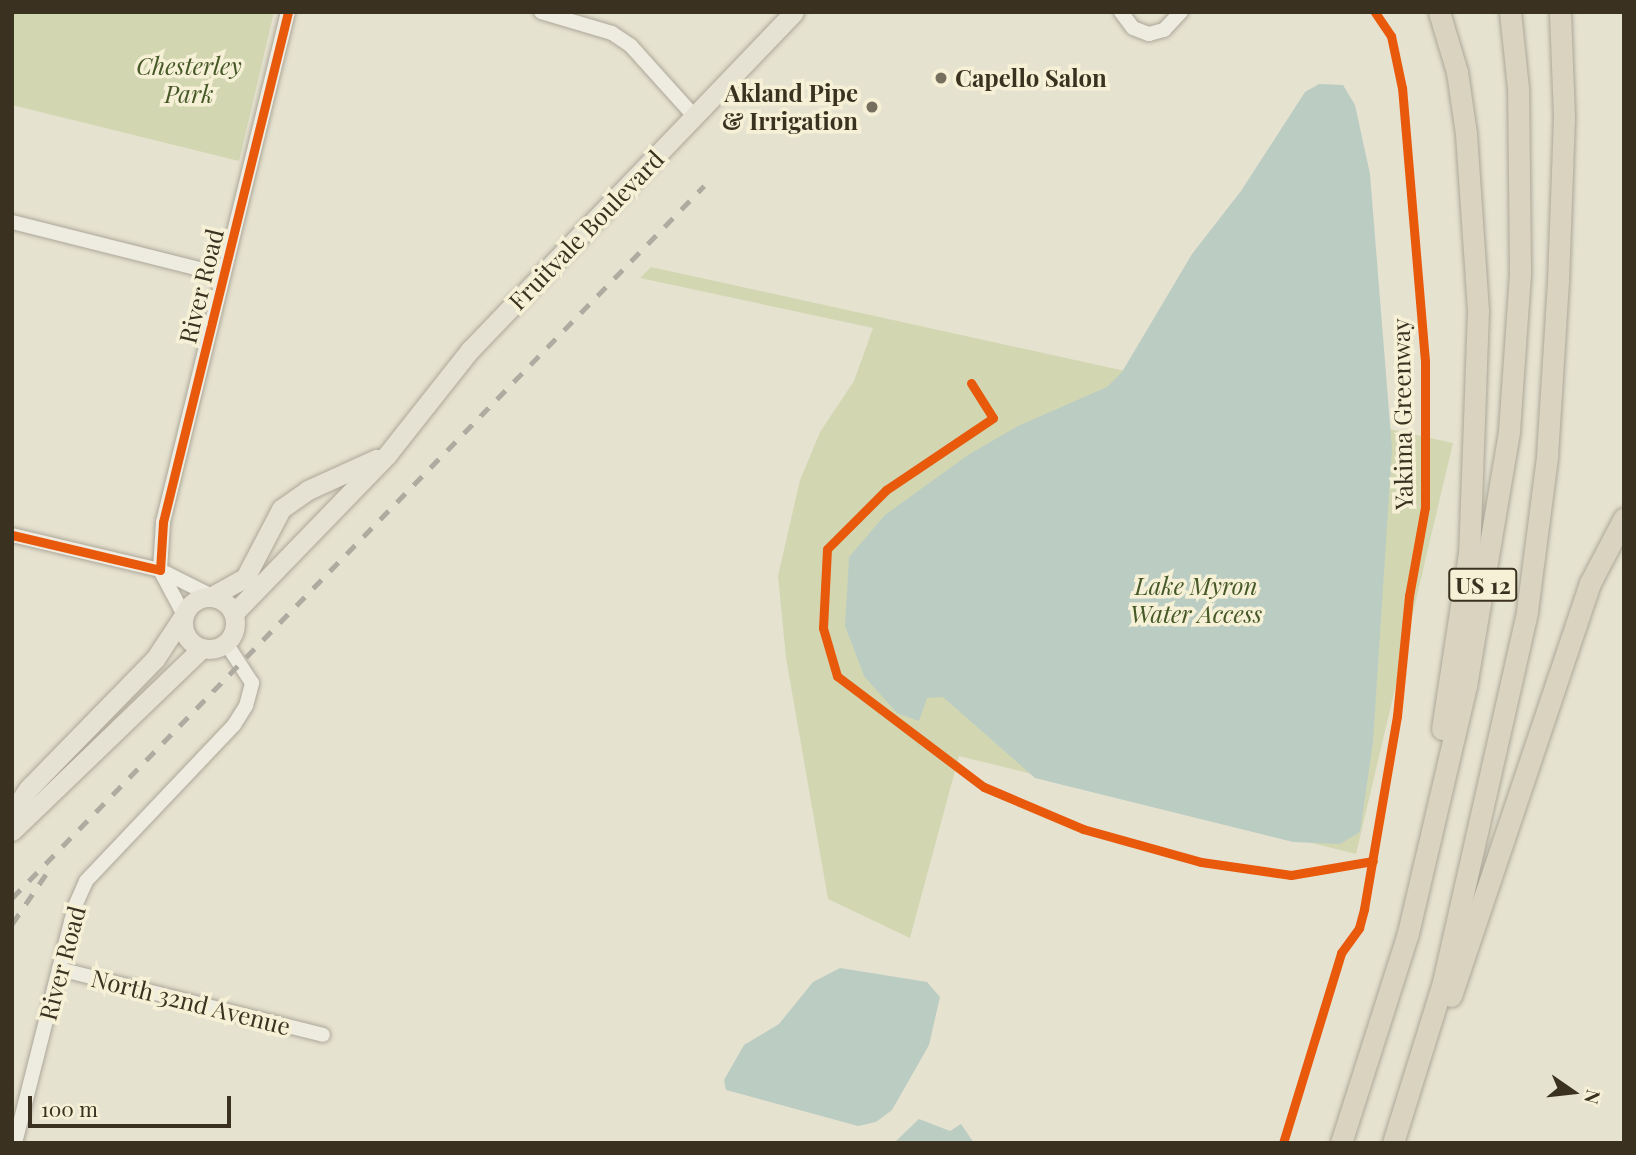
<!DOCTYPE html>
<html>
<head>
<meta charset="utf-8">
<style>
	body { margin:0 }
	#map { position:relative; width:1636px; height:1155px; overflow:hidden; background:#e6e2d0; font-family:"Playfair Display",serif }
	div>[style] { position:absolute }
	.green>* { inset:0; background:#d2d7b2 }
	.water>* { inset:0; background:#bbccc3 }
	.roads { filter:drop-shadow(0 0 2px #aca798) drop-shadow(0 0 2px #aca798) }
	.minor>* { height:14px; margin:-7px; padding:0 7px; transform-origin:7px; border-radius:7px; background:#eeebe1 }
	.major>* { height:19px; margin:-9.5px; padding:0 9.5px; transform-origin:9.5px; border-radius:9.5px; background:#e5e2d3 }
	.major>.ring { margin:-9.5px; padding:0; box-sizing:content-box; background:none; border:19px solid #e5e2d3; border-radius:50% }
	.highway>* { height:21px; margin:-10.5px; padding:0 10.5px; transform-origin:10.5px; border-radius:10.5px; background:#d9d3c0 }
	.rail>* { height:4.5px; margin-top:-2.25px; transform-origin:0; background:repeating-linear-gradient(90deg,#aeaba1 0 12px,transparent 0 24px) }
	.cycleway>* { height:9px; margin:-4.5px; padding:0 4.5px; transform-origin:4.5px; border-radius:4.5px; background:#e8590c }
	.dots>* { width:19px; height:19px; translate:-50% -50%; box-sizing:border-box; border:4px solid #f6f1d6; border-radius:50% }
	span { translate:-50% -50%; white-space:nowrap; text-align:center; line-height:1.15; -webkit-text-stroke:7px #f6f1d6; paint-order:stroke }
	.shield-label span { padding:2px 5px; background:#f6f1d6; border:2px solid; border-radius:5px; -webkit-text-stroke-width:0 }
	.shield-label { font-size:23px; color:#3b3120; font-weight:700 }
	.park-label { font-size:24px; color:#455826; font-style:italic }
	.poi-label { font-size:24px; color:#3b3120; font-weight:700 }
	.left { translate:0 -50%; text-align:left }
	.right { translate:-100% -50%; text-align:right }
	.street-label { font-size:24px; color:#3b3120 }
	.frame { position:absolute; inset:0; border:14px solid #3b3120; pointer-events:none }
	.north { position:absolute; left:1538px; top:1057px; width:70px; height:70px; -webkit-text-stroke:5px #f6f1d6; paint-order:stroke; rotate:104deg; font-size:19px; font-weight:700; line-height:28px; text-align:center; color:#3b3120 }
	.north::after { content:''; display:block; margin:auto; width:24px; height:32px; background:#3b3120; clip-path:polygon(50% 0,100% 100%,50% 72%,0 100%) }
	.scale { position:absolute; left:28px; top:1096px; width:203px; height:32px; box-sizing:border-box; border:4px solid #3b3120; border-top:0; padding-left:9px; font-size:21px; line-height:24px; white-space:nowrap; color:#3b3120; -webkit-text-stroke:5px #f6f1d6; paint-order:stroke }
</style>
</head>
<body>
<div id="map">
	<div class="green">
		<i style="clip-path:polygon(12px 12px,274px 12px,239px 161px,12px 105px)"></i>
		<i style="clip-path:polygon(651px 267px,1453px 443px,1356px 854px,959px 756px,910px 938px,828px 899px,786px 658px,778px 576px,800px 480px,820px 432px,854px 381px,873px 328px,640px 278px)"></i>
	</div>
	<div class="water">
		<i style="clip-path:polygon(1319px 84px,1343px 85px,1355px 105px,1370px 174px,1392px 449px,1373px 742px,1360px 832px,1340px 844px,1293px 842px,1035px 778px,943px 697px,927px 698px,919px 721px,897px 713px,864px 676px,845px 626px,849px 557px,885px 515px,968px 455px,1018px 426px,1107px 387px,1122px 372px,1192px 254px,1241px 191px,1305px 92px)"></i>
		<i style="clip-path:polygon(840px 968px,927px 982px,940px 997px,929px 1045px,892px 1110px,876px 1122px,858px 1126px,726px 1090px,724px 1080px,744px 1045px,779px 1024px,813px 982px)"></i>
		<i style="clip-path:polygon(919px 1119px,950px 1131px,961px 1124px,974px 1143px,894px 1143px)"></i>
	</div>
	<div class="roads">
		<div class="minor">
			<i style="left:541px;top:12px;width:74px;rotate:16.5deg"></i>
			<i style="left:612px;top:33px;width:23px;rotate:34deg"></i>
			<i style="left:631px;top:46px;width:94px;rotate:48deg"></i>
			<i style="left:1121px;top:12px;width:20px;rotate:53deg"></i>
			<i style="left:1133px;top:28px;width:17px;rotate:21deg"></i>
			<i style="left:1149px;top:34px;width:16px;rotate:-15deg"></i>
			<i style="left:1164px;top:30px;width:25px;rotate:-47deg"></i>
			<i style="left:12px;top:222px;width:218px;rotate:14.1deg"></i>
			<i style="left:12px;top:535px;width:152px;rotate:13.3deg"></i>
			<i style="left:160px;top:570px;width:48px;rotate:-86.4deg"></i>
			<i style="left:163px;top:522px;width:525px;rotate:-76.23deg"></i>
			<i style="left:184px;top:615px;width:51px;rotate:-118.1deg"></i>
			<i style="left:160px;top:570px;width:58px;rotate:26.6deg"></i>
			<i style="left:59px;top:969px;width:272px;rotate:14deg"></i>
			<i style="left:15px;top:1143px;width:244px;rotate:-75.8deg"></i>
			<i style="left:75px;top:906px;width:27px;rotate:-66deg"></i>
			<i style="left:86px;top:881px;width:215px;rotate:-46.5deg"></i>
			<i style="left:234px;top:725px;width:22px;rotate:-58deg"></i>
			<i style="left:246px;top:706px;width:24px;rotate:-75deg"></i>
			<i style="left:252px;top:683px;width:48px;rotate:-123deg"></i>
		</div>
		<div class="major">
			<i style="left:212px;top:596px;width:38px;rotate:-29deg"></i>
			<i style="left:245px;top:578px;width:78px;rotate:-62.4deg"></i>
			<i style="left:281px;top:509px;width:33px;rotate:-35deg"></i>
			<i style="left:308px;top:490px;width:75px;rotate:-24.5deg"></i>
			<i class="ring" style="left:183px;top:597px;width:33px;height:33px"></i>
			<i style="left:234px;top:613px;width:220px;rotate:-45.9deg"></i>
			<i style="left:387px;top:455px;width:134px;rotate:-51.7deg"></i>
			<i style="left:470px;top:350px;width:468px;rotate:-46.2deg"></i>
			<i style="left:12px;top:812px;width:28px;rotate:-55deg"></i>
			<i style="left:28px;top:789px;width:182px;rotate:-45.7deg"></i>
			<i style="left:155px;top:659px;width:53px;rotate:-56.6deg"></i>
			<i style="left:12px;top:831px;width:264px;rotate:-43.9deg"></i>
		</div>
		<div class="highway">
			<i style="left:1439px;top:12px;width:63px;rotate:73.3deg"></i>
			<i style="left:1457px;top:72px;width:63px;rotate:81.7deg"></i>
			<i style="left:1466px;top:134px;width:177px;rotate:86.1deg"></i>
			<i style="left:1478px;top:311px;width:242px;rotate:92.1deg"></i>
			<i style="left:1469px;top:553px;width:178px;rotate:98.7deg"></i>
			<i style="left:1451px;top:996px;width:436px;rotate:-71.4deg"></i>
			<i style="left:1590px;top:583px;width:73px;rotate:-62.4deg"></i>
			<i style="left:1341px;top:1143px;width:220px;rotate:-72.3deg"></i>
			<i style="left:1408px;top:933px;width:254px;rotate:-76.8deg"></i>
			<i style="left:1466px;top:686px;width:259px;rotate:-80.4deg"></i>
			<i style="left:1509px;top:431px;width:158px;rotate:-86deg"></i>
			<i style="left:1520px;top:273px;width:185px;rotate:-90.6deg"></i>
			<i style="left:1518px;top:88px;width:76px;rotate:-96deg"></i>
			<i style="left:1393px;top:1143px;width:169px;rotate:-72.7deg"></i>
			<i style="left:1443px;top:982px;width:380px;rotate:-77.2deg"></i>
			<i style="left:1527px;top:611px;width:156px;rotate:-82.6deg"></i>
			<i style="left:1547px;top:456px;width:175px;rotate:-86.4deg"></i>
			<i style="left:1558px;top:281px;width:164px;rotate:-87.9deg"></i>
			<i style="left:1564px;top:117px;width:105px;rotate:-92.2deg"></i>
		</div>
	</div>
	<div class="rail">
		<i style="left:12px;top:898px;width:993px;rotate:-45.82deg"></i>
		<i style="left:12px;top:924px;width:60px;rotate:-55.8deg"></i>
	</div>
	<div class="cycleway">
		<i style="left:971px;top:383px;width:41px;rotate:57.8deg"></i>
		<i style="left:993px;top:418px;width:129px;rotate:146.1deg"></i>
		<i style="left:886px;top:490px;width:83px;rotate:135deg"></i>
		<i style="left:827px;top:549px;width:79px;rotate:92.9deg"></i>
		<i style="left:823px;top:628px;width:50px;rotate:73.7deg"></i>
		<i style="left:837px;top:676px;width:184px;rotate:37.1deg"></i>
		<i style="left:984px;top:787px;width:108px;rotate:23deg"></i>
		<i style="left:1083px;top:829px;width:123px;rotate:15.6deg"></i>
		<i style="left:1201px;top:862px;width:91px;rotate:8.2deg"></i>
		<i style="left:1291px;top:875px;width:83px;rotate:-9.7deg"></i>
		<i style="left:12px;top:535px;width:152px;rotate:13.3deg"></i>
		<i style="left:160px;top:570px;width:48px;rotate:-86.4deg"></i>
		<i style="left:163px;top:522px;width:525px;rotate:-76.23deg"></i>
		<i style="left:1283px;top:1143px;width:199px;rotate:-73deg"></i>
		<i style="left:1341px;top:953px;width:31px;rotate:-54deg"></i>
		<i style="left:1359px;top:928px;width:20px;rotate:-75deg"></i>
		<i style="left:1364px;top:909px;width:196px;rotate:-80.3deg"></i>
		<i style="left:1397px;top:716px;width:121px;rotate:-84.3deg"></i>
		<i style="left:1409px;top:596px;width:90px;rotate:-79.8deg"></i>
		<i style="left:1425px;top:507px;width:146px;rotate:-90deg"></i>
		<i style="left:1425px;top:361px;width:274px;rotate:-94.8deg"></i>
		<i style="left:1402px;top:88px;width:53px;rotate:-101.9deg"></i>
		<i style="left:1391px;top:36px;width:29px;rotate:-124deg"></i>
	</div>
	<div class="dots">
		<i style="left:941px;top:78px;background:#776f5e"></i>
		<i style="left:872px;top:107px;background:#776f5e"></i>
	</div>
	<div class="shield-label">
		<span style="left:1483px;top:585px">US 12</span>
	</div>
	<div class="park-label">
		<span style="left:189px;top:80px">Chesterley<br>Park</span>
		<span style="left:1196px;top:600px">Lake Myron<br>Water Access</span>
	</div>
	<div class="poi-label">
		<span class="left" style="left:955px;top:78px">Capello Salon</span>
		<span class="right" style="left:858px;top:107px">Akland Pipe<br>&amp; Irrigation</span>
	</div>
	<div class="street-label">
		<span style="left:586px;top:230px;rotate:-46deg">Fruitvale Boulevard</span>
		<span style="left:201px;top:286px;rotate:-76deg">River Road</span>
		<span style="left:1402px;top:414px;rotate:-91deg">Yakima Greenway</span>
		<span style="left:62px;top:963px;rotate:-75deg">River Road</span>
		<span style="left:191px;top:1002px;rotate:14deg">North 32nd Avenue</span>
	</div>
	<div class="frame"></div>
	<div class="north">N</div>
	<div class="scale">100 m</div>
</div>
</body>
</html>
